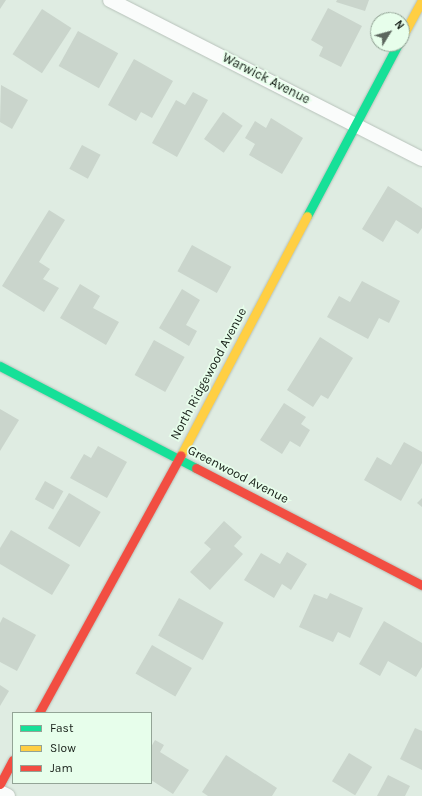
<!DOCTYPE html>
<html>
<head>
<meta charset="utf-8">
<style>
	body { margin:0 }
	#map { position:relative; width:422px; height:796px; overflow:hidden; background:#dfece2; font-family:Karla,sans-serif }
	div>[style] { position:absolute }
	.building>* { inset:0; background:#cad5cc; transform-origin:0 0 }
	.roads { filter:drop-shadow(0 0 1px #b7c2ba) drop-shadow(0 0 1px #b7c2ba) }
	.street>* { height:14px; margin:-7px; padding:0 7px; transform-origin:7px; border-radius:7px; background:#fafcfb }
	.fast>* { height:9px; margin:-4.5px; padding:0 4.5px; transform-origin:4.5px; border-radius:4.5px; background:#16e098 }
	.slow>* { height:9px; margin:-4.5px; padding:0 4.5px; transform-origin:4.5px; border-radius:4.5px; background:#ffcf43 }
	.jam>* { height:9px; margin:-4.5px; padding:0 4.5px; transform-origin:4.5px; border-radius:4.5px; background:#f24e42 }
	span { translate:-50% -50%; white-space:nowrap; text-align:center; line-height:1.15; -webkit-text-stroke:3.5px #e7feeb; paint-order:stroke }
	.street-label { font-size:13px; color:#161e17 }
	.legend { position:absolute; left:12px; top:712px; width:140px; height:72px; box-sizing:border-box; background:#e7feeb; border:1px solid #93a496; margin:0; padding:5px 7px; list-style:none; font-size:12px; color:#161e17 }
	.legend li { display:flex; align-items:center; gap:8px; height:20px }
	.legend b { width:20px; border:1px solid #93a496 }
	.north { position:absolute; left:370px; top:12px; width:40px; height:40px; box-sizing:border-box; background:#e7feeb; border:1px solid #93a496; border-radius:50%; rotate:53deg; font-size:11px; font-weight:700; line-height:16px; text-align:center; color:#161e17 }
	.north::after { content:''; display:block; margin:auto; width:14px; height:18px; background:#5c665e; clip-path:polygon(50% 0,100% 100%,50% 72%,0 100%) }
</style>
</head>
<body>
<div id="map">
	<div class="building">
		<i style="clip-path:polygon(0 0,6px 0,0 9px)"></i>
		<i style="clip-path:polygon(337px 0,369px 0,365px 11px,336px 2px)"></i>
		<i style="clip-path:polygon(328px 8px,362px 26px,341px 67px,319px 56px,323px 47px,311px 40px)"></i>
		<i style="left:42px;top:9px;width:35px;height:54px;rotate:33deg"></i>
		<i style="left:78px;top:31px;width:46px;height:40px;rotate:29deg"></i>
		<i style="clip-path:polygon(134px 59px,173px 81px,152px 118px,141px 112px,136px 121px,108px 105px)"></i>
		<i style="clip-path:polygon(1px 85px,28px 100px,12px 129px,0 122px)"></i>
		<i style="clip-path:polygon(193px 92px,208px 100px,177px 157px,152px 143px,176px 100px,185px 105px)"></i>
		<i style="left:223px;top:112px;width:24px;height:33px;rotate:35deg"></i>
		<i style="clip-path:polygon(271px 118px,303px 138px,282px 174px,249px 155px,255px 144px,245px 138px,255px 121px,266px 128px)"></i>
		<i style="left:82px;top:145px;width:21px;height:27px;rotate:28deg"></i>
		<i style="clip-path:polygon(388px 186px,422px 208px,422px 228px,418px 234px,396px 220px,383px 242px,362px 229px)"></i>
		<i style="clip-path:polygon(49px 210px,65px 220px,39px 262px,50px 269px,43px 279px,59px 288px,44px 312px,2px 286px)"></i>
		<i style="left:192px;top:245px;width:45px;height:30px;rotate:29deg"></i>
		<i style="clip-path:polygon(362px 281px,400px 301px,389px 323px,379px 318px,368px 339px,327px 317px,339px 296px,350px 302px)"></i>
		<i style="clip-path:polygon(80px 284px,100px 296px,93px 308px,119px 322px,106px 345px,60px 318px)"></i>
		<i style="clip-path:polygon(182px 289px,200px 300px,186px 325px,197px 331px,189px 346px,159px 328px)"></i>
		<i style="clip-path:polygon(320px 337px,353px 358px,328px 399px,321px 395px,313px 407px,287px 390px)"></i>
		<i style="left:154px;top:340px;width:35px;height:40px;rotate:29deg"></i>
		<i style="clip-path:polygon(284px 403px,306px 417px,301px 424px,310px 430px,300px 447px,290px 441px,282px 454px,260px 440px)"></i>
		<i style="clip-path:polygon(0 409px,19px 420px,0 451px)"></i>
		<i style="clip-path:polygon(404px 442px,422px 452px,422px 463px,401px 501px,364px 480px,377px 457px,391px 465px)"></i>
		<i style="clip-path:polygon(98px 446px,127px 462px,107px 498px,70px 478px,84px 454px,91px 458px)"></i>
		<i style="left:45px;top:481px;width:21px;height:21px;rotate:29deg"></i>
		<i style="left:69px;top:493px;width:37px;height:41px;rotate:31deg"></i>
		<i style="clip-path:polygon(422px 498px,422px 507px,417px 503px)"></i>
		<i style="clip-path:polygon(224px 521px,242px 537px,234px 546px,243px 554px,210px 590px,190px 572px,211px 549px,204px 543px)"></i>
		<i style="clip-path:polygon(11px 530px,70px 565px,52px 595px,0 564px,0 548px)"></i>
		<i style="clip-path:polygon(287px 552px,307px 564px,291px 590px,282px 584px,274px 598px,244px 580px,261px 553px,280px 564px)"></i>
		<i style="clip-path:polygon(330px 593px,363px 608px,350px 638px,338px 632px,333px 642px,299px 627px,314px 594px,327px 599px)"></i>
		<i style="left:179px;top:598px;width:51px;height:43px;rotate:29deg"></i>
		<i style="clip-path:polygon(3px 617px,36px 635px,17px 671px,0 662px,0 623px)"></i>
		<i style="clip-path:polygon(384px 621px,422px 643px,422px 667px,416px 677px,388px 661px,380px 676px,359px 664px)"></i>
		<i style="left:152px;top:645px;width:46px;height:33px;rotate:30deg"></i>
		<i style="clip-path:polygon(0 685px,9px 691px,0 706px)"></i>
		<i style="clip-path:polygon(415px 728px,422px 731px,422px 770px,400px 759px)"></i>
		<i style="clip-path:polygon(155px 740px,164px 745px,160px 752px,189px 770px,173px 794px,151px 780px,151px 747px)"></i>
		<i style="left:349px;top:753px;width:27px;height:33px;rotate:31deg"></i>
		<i style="clip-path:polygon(226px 755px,277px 788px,272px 796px,208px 796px,202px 792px)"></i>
		<i style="clip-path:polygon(388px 775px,410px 786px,405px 796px,377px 796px)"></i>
	</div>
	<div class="roads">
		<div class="street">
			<i style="left:110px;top:0;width:350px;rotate:27deg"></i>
			<i style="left:0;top:792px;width:9px;rotate:27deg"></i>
		</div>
		<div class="fast">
			<i style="left:307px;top:216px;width:195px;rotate:-62.1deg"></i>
			<i style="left:0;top:366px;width:221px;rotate:27.5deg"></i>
		</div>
		<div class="slow">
			<i style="left:402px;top:37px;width:42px;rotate:-61.6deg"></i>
			<i style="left:181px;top:455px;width:270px;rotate:-62.2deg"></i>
		</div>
		<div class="jam">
			<i style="left:196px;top:468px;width:254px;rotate:27.4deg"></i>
			<i style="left:39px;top:713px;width:294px;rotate:-61.2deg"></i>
			<i style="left:0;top:784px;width:27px;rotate:-62deg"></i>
		</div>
	</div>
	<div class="street-label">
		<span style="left:266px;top:79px;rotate:27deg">Warwick Avenue</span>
		<span style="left:209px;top:374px;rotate:-62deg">North Ridgewood Avenue</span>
		<span style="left:238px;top:475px;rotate:27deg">Greenwood Avenue</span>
	</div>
	<ul class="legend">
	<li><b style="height:5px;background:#16e098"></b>Fast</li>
	<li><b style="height:5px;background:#ffcf43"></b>Slow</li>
	<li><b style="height:5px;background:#f24e42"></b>Jam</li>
	</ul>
	<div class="north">N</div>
</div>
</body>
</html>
